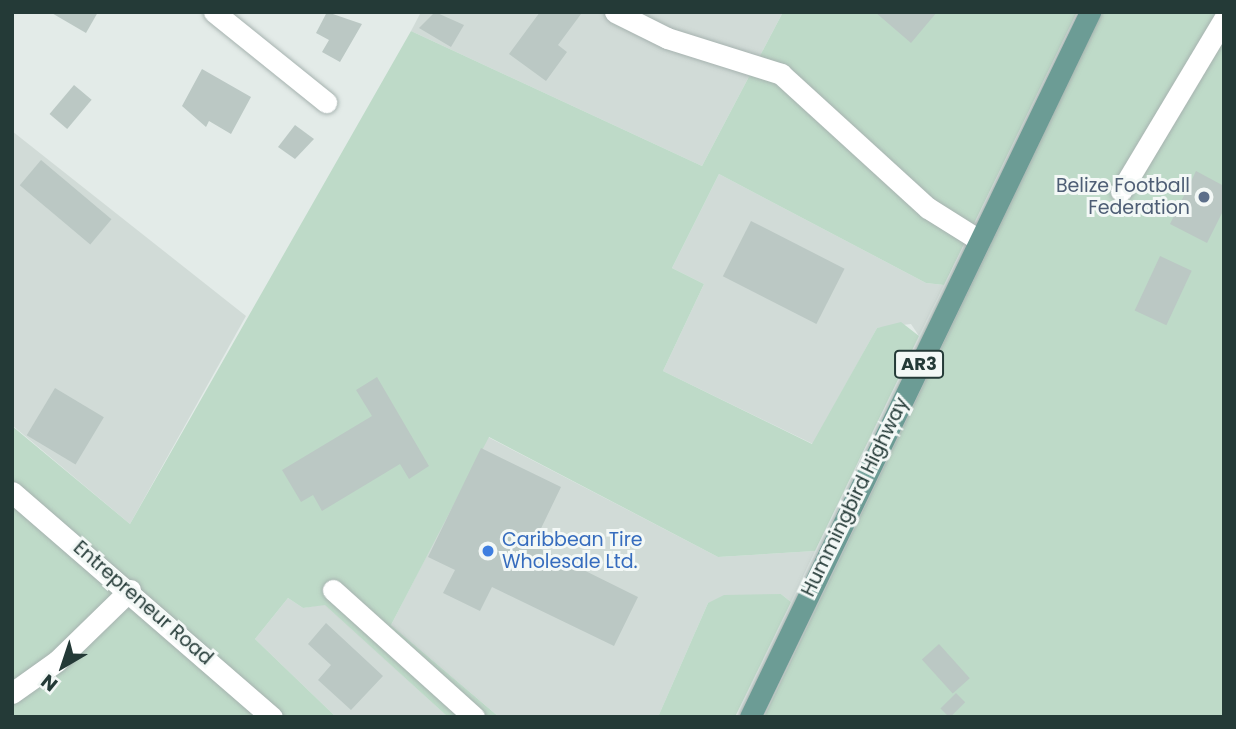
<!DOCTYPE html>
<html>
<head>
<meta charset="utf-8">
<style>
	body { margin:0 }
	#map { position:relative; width:1236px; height:729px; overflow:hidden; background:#e3ebe8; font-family:Poppins,sans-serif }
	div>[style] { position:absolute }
	.built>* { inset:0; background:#d1dbd7 }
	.green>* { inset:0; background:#bedac8 }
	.building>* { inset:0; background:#bbc8c4; transform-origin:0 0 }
	.roads { filter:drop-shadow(0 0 2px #a6b2af) drop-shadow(0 0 2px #a6b2af) }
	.minor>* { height:21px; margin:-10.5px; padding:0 10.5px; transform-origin:10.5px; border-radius:10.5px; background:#fff }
	.major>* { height:21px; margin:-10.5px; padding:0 10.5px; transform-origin:10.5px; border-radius:10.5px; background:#6c9c95 }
	.dots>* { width:19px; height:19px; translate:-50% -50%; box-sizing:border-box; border:4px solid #f3f8f6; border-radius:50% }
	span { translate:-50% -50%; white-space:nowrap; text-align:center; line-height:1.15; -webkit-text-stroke:6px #f3f8f6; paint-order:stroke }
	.shield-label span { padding:2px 5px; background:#f3f8f6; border:2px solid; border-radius:5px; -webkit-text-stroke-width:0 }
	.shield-label { font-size:18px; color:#243a37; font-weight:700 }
	.service-label { font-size:19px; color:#4e5e75 }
	.right { translate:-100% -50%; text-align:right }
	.street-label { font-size:19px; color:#243a37 }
	.shop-label { font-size:19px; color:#366cbe }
	.left { translate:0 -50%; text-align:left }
	.frame { position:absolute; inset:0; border:14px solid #243a37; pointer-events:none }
	.north { position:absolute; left:28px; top:631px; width:70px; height:70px; -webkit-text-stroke:5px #f3f8f6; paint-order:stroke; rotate:219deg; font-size:19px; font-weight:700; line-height:28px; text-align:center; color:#243a37 }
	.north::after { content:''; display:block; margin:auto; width:24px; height:32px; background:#243a37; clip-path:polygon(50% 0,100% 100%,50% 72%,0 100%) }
</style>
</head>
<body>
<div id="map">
	<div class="built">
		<i style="clip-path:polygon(421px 12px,783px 12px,702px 166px,411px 31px)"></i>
		<i style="clip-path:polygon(12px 131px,246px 316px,130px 524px,12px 425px)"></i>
		<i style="clip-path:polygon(719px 174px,926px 283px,944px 285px,919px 336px,911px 324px,877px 328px,813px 444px,663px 371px,704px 284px,672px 268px)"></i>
		<i style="clip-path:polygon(488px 437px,718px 557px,815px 551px,791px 602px,781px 594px,708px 603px,658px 717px,499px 717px,391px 625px)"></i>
		<i style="clip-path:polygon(288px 598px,303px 608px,325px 604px,448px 717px,336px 717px,255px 639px)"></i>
	</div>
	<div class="green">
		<i style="clip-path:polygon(783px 12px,1077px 12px,944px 285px,926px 283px,719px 174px,672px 268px,704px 284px,663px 371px,812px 444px,877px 328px,901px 322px,919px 336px,815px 551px,718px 557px,489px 437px,391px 625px,499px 717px,448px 717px,325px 605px,303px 608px,288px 598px,255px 639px,336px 717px,12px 717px,12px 426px,130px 524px,411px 31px,702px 166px)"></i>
		<i style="clip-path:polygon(1102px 12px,1224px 12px,1224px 717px,764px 717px)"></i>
		<i style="clip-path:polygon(781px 594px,791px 602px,735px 717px,658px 717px,708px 603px,724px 595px)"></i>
	</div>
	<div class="building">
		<i style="clip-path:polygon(50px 12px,98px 12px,86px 33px)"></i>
		<i style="clip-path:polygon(327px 12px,362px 24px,340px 62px,322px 52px,329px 40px,316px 33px)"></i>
		<i style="clip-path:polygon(435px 12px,464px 25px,451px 47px,419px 28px)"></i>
		<i style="clip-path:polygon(540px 12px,581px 14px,558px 45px,567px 52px,546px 81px,509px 54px)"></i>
		<i style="clip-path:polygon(875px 12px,937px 12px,911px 43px)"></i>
		<i style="clip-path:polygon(202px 69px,251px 97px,231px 134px,209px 121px,206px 127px,182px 106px)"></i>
		<i style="left:74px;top:85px;width:23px;height:38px;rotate:40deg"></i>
		<i style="clip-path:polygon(295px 125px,314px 139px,295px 159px,278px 147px)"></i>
		<i style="left:41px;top:160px;width:92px;height:33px;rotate:40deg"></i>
		<i style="clip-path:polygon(1196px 171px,1224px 186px,1224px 209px,1207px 243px,1170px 224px)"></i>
		<i style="left:751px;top:221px;width:105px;height:62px;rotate:27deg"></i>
		<i style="left:1160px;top:256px;width:35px;height:60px;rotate:25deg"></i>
		<i style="clip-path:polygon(377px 377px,429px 466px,409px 479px,400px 464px,322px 511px,313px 495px,301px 502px,282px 470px,372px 416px,356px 390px)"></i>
		<i style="left:55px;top:388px;width:57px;height:55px;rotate:31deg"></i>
		<i style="clip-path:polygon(481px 448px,561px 487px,533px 545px,638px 597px,614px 646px,492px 587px,480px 611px,443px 593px,455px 570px,428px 557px)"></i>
		<i style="clip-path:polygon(326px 623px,383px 676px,351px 710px,318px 680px,331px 665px,308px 644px)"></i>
		<i style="left:939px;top:644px;width:46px;height:23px;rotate:48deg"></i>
		<i style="left:956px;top:693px;width:13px;height:22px;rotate:45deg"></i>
	</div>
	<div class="roads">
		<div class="minor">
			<i style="left:214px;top:12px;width:144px;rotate:38.8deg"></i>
			<i style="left:615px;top:12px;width:58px;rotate:26.6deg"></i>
			<i style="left:667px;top:38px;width:120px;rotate:17.5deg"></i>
			<i style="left:781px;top:74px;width:199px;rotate:42.4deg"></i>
			<i style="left:928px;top:208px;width:60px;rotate:32.1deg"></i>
			<i style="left:1121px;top:191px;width:200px;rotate:-59.1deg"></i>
			<i style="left:12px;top:492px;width:344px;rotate:40.9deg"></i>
			<i style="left:333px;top:590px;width:190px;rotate:42deg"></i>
			<i style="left:12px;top:693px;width:55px;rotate:-35.4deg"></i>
			<i style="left:57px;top:661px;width:102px;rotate:-44.2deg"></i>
		</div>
		<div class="major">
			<i style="left:750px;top:717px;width:783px;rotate:-64.25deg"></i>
		</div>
	</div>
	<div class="dots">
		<i style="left:1204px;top:197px;background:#5c6f8a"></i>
		<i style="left:488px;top:551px;background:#3f7fe0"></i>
	</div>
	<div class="shield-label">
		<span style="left:919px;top:364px">AR3</span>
	</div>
	<div class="service-label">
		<span class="right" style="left:1190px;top:197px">Belize Football<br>Federation</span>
	</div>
	<div class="street-label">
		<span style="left:855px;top:497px;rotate:-64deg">Hummingbird Highway</span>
		<span style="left:143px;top:603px;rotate:41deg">Entrepreneur Road</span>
	</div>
	<div class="shop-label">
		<span class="left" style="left:502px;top:551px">Caribbean Tire<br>Wholesale Ltd.</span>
	</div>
	<div class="frame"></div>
	<div class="north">N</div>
</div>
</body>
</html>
